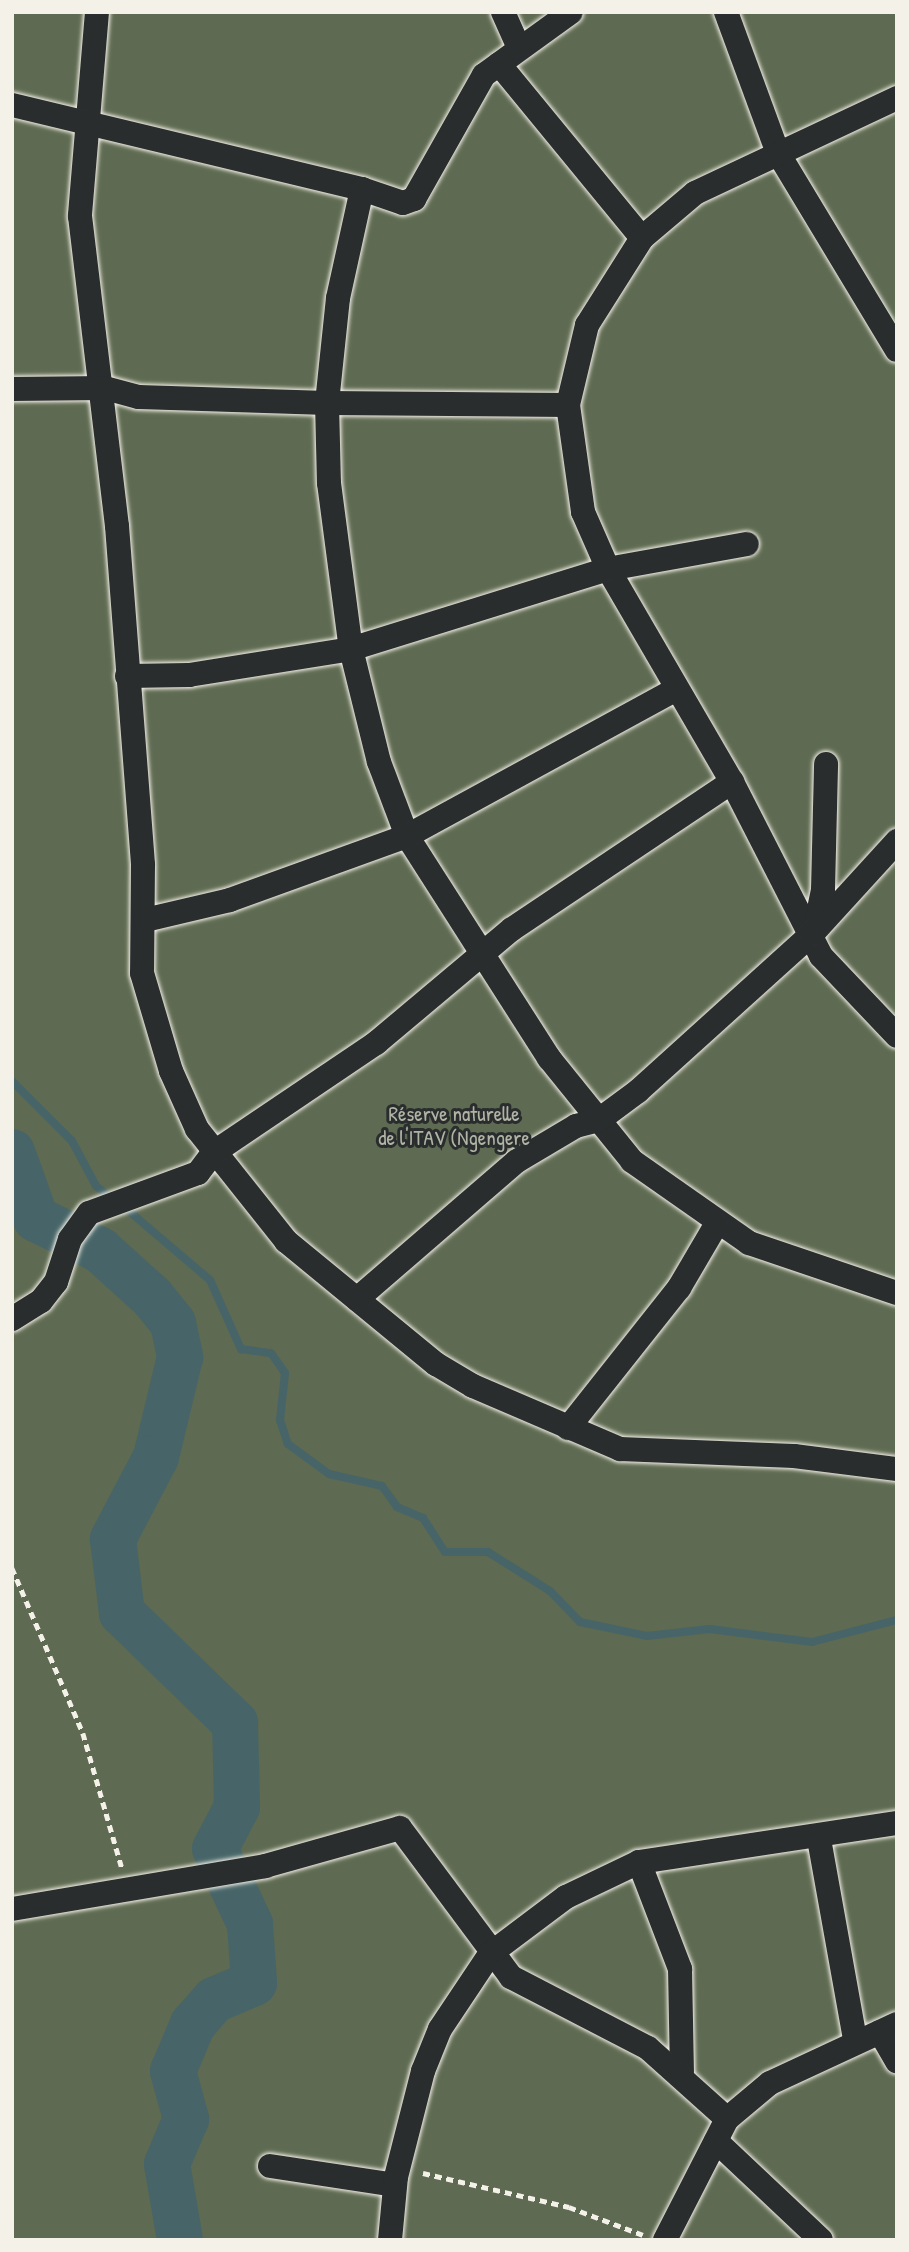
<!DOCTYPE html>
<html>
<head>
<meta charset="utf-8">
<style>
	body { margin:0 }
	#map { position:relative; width:909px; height:2252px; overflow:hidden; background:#3e3b39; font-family:"Patrick Hand",sans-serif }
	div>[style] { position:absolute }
	.green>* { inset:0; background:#5e6a51; transform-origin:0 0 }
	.stream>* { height:8px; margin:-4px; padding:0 4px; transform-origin:4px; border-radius:4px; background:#476568 }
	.river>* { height:46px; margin:-23px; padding:0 23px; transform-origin:23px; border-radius:23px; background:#476568 }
	.path>* { height:4.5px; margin-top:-2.25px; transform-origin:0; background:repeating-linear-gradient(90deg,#f4f1e8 0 7px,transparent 0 12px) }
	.roads { filter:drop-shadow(0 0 2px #f4f1e8) drop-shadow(0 0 2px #f4f1e8) }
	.street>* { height:24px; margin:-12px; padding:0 12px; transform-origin:12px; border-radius:12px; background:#2a2d2e }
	span { translate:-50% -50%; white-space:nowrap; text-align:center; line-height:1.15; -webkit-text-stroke:6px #2a2d2e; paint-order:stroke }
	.park-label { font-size:21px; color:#b0b4a4 }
	.frame { position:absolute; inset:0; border:14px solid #f4f1e8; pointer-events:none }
</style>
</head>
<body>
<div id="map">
	<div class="green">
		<i style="left:12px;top:12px;width:885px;height:2228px"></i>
	</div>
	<div class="stream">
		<i style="left:12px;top:1081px;width:85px;rotate:45deg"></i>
		<i style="left:72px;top:1141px;width:51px;rotate:61.9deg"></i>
		<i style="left:96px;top:1186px;width:21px;rotate:39deg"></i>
		<i style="left:123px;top:1206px;width:114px;rotate:40.4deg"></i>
		<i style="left:210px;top:1280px;width:76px;rotate:65.8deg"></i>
		<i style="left:241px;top:1349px;width:30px;rotate:8deg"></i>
		<i style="left:271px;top:1353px;width:24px;rotate:55deg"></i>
		<i style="left:285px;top:1373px;width:47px;rotate:96.1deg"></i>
		<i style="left:280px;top:1420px;width:25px;rotate:72deg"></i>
		<i style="left:288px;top:1444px;width:51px;rotate:36.2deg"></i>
		<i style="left:329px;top:1474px;width:54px;rotate:12.8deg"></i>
		<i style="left:382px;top:1486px;width:26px;rotate:54deg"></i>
		<i style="left:397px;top:1507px;width:28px;rotate:23deg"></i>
		<i style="left:423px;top:1518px;width:40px;rotate:57.1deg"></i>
		<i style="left:445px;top:1552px;width:43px"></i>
		<i style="left:488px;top:1552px;width:73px;rotate:32.2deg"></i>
		<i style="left:550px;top:1591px;width:43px;rotate:45.9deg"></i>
		<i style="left:580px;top:1622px;width:68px;rotate:11.8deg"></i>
		<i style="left:647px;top:1636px;width:63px;rotate:-6.3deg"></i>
		<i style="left:710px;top:1629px;width:103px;rotate:7.3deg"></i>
		<i style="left:812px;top:1642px;width:88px;rotate:-14.5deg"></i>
	</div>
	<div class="river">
		<i style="left:12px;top:1152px;width:71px;rotate:70.3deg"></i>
		<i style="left:36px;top:1219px;width:71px;rotate:25.8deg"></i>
		<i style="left:100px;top:1250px;width:70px;rotate:42.1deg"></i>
		<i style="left:152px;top:1297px;width:33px;rotate:51deg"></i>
		<i style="left:173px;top:1323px;width:35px;rotate:78deg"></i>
		<i style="left:180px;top:1357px;width:103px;rotate:103.5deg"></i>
		<i style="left:156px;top:1457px;width:93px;rotate:117.7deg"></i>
		<i style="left:113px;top:1539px;width:75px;rotate:83.1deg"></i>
		<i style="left:122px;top:1613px;width:158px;rotate:44.2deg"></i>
		<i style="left:235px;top:1723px;width:84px;rotate:88.6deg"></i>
		<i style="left:237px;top:1807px;width:47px;rotate:117.6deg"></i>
		<i style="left:215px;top:1849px;width:83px;rotate:65deg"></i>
		<i style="left:250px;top:1924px;width:59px;rotate:86.1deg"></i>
		<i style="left:254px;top:1983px;width:43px;rotate:157deg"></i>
		<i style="left:214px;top:2000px;width:32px;rotate:131deg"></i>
		<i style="left:193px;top:2024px;width:51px;rotate:113.1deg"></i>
		<i style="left:173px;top:2071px;width:50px;rotate:74.8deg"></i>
		<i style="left:186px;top:2119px;width:49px;rotate:112.9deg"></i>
		<i style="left:167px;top:2164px;width:77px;rotate:80.3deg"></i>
	</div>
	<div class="path">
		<i style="left:12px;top:1568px;width:180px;rotate:66.7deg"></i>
		<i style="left:83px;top:1733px;width:141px;rotate:73.9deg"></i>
		<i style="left:423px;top:2173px;width:150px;rotate:13.1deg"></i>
		<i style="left:569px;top:2207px;width:79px;rotate:20.7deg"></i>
	</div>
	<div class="roads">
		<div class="street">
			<i style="left:97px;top:12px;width:205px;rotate:94.8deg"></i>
			<i style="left:80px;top:216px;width:312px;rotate:83.2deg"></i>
			<i style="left:117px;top:526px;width:340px;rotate:85.6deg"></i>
			<i style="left:143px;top:865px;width:108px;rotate:90.5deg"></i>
			<i style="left:142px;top:973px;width:102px;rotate:73.5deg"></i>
			<i style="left:171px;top:1071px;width:64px;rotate:65.9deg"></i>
			<i style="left:197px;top:1129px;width:143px;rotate:51.5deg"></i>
			<i style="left:286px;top:1241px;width:194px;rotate:39.4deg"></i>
			<i style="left:436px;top:1364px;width:43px;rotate:30.7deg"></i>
			<i style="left:473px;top:1386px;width:160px;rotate:23.2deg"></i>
			<i style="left:620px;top:1449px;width:174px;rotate:2.3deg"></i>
			<i style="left:794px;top:1456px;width:104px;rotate:7.2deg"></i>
			<i style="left:503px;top:12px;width:39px;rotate:66deg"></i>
			<i style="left:726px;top:12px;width:150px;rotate:69.8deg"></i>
			<i style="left:778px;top:153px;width:230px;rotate:58.9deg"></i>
			<i style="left:499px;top:64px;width:225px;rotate:50.6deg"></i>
			<i style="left:897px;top:98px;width:223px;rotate:154.8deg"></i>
			<i style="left:695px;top:193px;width:70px;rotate:139.7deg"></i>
			<i style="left:642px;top:238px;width:103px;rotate:122.3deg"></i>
			<i style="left:587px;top:325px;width:82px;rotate:103.4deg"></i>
			<i style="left:568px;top:405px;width:108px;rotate:82deg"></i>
			<i style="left:583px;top:512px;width:62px;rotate:66.3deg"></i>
			<i style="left:608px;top:569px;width:246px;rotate:59.8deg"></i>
			<i style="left:732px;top:782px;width:195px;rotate:62.9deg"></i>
			<i style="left:821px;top:956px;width:110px;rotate:46.5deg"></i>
			<i style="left:12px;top:105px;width:360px;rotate:13.5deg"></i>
			<i style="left:362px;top:189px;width:112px;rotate:102.4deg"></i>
			<i style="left:338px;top:298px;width:106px;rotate:96deg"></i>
			<i style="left:327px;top:403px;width:80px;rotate:88.6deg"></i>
			<i style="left:329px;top:483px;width:167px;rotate:82.5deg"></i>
			<i style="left:351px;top:649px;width:116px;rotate:76.1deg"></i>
			<i style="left:379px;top:762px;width:79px;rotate:69.3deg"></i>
			<i style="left:407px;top:836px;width:264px;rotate:57.4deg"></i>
			<i style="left:549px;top:1058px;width:132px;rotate:51.1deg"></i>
			<i style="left:632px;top:1161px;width:143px;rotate:35deg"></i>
			<i style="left:749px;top:1243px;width:156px;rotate:18.7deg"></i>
			<i style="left:362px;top:189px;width:43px;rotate:18.9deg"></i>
			<i style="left:403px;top:203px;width:12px;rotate:-20deg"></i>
			<i style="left:414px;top:199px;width:142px;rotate:-60.6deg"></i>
			<i style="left:484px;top:75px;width:107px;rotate:-35.9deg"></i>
			<i style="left:12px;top:389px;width:93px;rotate:-0.6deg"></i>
			<i style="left:105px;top:388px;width:35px;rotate:15deg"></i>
			<i style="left:139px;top:397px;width:188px;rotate:1.8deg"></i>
			<i style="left:327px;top:403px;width:241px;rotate:0.5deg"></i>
			<i style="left:127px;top:676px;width:62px;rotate:-0.9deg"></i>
			<i style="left:189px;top:675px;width:164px;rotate:-9.1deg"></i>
			<i style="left:351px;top:649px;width:269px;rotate:-17.3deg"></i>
			<i style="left:608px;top:569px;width:141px;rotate:-10.2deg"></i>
			<i style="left:145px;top:920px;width:87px;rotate:-13.2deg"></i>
			<i style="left:230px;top:900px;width:188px;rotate:-19.9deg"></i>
			<i style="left:407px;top:836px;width:307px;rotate:-28.6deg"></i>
			<i style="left:814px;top:933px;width:44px;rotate:-78.2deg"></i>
			<i style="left:823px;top:890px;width:126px;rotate:-88.6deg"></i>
			<i style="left:357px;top:1299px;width:211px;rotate:-40.8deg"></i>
			<i style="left:517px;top:1161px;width:69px;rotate:-30.7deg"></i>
			<i style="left:576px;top:1126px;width:24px;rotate:-15deg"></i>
			<i style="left:599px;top:1120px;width:49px;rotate:-36.6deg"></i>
			<i style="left:638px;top:1091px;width:236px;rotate:-42.1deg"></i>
			<i style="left:813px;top:933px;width:125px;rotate:-47.6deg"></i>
			<i style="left:12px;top:1319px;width:34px;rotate:-32deg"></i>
			<i style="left:41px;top:1301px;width:24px;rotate:-52deg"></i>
			<i style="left:56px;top:1282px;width:45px;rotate:-72deg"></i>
			<i style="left:70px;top:1239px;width:32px;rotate:-54deg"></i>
			<i style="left:89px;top:1213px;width:116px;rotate:-20.2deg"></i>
			<i style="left:198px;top:1173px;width:25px;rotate:-53deg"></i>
			<i style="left:213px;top:1153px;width:197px;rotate:-34deg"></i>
			<i style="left:376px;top:1043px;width:177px;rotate:-40deg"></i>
			<i style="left:512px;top:929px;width:265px;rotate:-33.8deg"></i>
			<i style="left:568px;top:1428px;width:179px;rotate:-51.6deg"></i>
			<i style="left:679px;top:1288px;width:73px;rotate:-59.6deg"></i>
			<i style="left:819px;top:1839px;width:204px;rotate:79.8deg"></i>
			<i style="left:639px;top:1862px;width:115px;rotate:69deg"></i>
			<i style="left:680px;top:1969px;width:103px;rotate:88.9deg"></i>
			<i style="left:12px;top:1909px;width:257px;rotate:-9.6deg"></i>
			<i style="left:265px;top:1866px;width:140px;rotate:-15.7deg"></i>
			<i style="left:400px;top:1828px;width:186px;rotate:53.3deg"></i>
			<i style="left:511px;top:1977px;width:154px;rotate:27.4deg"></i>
			<i style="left:648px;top:2048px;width:106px;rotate:41.9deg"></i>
			<i style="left:880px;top:2032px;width:34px;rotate:60deg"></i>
			<i style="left:716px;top:2141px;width:144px;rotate:43.3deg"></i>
			<i style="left:270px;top:2166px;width:126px;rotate:8.6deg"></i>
			<i style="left:390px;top:2240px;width:63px;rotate:-84.6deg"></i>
			<i style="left:396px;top:2177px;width:109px;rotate:-75.7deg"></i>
			<i style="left:423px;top:2071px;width:45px;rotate:-68deg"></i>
			<i style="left:440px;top:2029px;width:90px;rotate:-56.3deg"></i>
			<i style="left:490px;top:1954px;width:95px;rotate:-36.9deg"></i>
			<i style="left:566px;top:1897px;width:81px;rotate:-25.6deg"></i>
			<i style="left:639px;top:1862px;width:261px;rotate:-8.6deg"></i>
			<i style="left:665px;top:2240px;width:136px;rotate:-62.9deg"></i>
			<i style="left:727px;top:2119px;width:56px;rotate:-39.9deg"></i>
			<i style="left:770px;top:2083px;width:140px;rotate:-24.9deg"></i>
		</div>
	</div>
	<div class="park-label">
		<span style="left:454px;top:1126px">Réserve naturelle<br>de l'ITAV (Ngengere</span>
	</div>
	<div class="frame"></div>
</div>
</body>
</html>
